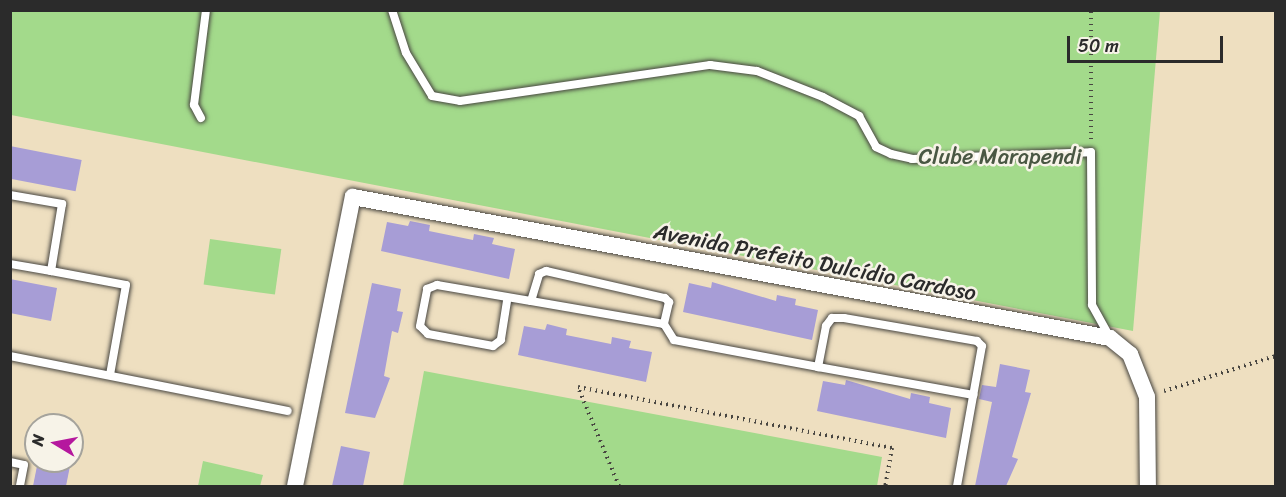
<!DOCTYPE html>
<html>
<head>
<meta charset="utf-8">
<style>
	body { margin:0 }
	#map { position:relative; width:1286px; height:497px; overflow:hidden; background:#eedfc0; font-family:Sriracha,sans-serif }
	div>[style] { position:absolute }
	.green>* { inset:0; background:#a3da8b; transform-origin:0 0 }
	.building>* { inset:0; background:#a79dd6; transform-origin:0 0 }
	.path>* { height:4px; margin-top:-2px; transform-origin:0; background:repeating-linear-gradient(90deg,#484641 0 1.5px,transparent 0 6px) }
	.roads { filter:drop-shadow(0 0 2px #484641) drop-shadow(0 0 2px #484641) }
	.service>* { height:8px; margin:-4px; padding:0 4px; transform-origin:4px; border-radius:4px; background:#fff }
	.minor>* { height:16px; margin:-8px; padding:0 8px; transform-origin:8px; border-radius:8px; background:#fff }
	span { translate:-50% -50%; white-space:nowrap; text-align:center; line-height:1.15; -webkit-text-stroke:5px #f7f3e8; paint-order:stroke }
	.park-label { font-size:22px; color:#495743 }
	.street-label { font-size:22px; color:#2b2b2b }
	.frame { position:absolute; inset:0; border:12px solid #2b2b2b; pointer-events:none }
	.north { position:absolute; left:24px; top:413px; width:60px; height:60px; box-sizing:border-box; background:#f7f3e8; border:2px solid #a5a39c; border-radius:50%; rotate:280deg; font-size:16px; font-weight:700; line-height:24px; text-align:center; color:#2b2b2b }
	.north::after { content:''; display:block; margin:auto; width:21px; height:27px; background:#b5179e; clip-path:polygon(50% 0,100% 100%,50% 72%,0 100%) }
	.scale { position:absolute; left:1067px; top:36px; width:156px; height:27px; box-sizing:border-box; border:3px solid #2b2b2b; border-top:0; padding-left:8px; font-size:18px; line-height:21px; white-space:nowrap; color:#2b2b2b; -webkit-text-stroke:4px #f7f3e8; paint-order:stroke }
</style>
</head>
<body>
<div id="map">
	<div class="green">
		<i style="clip-path:polygon(10px 11px,1160px 11px,1133px 331px,11px 115px)"></i>
		<i style="left:210px;top:239px;width:72px;height:46px;rotate:8deg"></i>
		<i style="clip-path:polygon(424px 371px,882px 457px,877px 486px,403px 486px)"></i>
		<i style="clip-path:polygon(203px 461px,263px 475px,260px 486px,198px 486px)"></i>
	</div>
	<div class="building">
		<i style="left:10px;top:146px;width:73px;height:32px;rotate:11deg"></i>
		<i style="clip-path:polygon(410px 221px,430px 225px,429px 231px,473px 240px,474px 234px,494px 238px,492px 244px,515px 249px,509px 279px,381px 251px,387px 222px,408px 226px)"></i>
		<i style="clip-path:polygon(10px 279px,57px 288px,51px 321px,10px 313px)"></i>
		<i style="clip-path:polygon(712px 282px,776px 301px,777px 295px,796px 299px,795px 305px,818px 310px,812px 340px,683px 312px,689px 283px,711px 288px)"></i>
		<i style="clip-path:polygon(372px 283px,401px 289px,397px 311px,403px 312px,398px 333px,392px 331px,384px 376px,390px 378px,375px 418px,345px 413px)"></i>
		<i style="clip-path:polygon(547px 324px,567px 329px,566px 335px,611px 344px,612px 337px,631px 341px,629px 348px,652px 352px,646px 382px,518px 355px,524px 326px,545px 330px)"></i>
		<i style="clip-path:polygon(1000px 364px,1030px 370px,1025px 392px,1031px 393px,1012px 457px,1018px 459px,1006px 486px,975px 486px,992px 402px,979px 399px,982px 385px,996px 387px)"></i>
		<i style="clip-path:polygon(846px 380px,910px 399px,911px 393px,930px 397px,929px 403px,951px 408px,946px 438px,817px 411px,823px 381px,845px 385px)"></i>
		<i style="clip-path:polygon(341px 446px,370px 452px,363px 486px,332px 486px)"></i>
		<i style="clip-path:polygon(38px 461px,71px 461px,66px 486px,33px 486px)"></i>
	</div>
	<div class="path">
		<i style="left:1091px;top:139px;width:129px;rotate:-90deg"></i>
		<i style="left:1164px;top:391px;width:117px;rotate:-17.4deg"></i>
		<i style="left:619px;top:486px;width:107px;rotate:-112.5deg"></i>
		<i style="left:578px;top:387px;width:320px;rotate:11deg"></i>
		<i style="left:892px;top:448px;width:39px;rotate:100deg"></i>
	</div>
	<div class="roads">
		<div class="service">
			<i style="left:392px;top:10px;width:45px;rotate:72deg"></i>
			<i style="left:406px;top:53px;width:50px;rotate:58.8deg"></i>
			<i style="left:432px;top:96px;width:28px;rotate:10deg"></i>
			<i style="left:460px;top:101px;width:253px;rotate:-8.2deg"></i>
			<i style="left:710px;top:65px;width:47px;rotate:7.3deg"></i>
			<i style="left:757px;top:71px;width:71px;rotate:21.5deg"></i>
			<i style="left:823px;top:97px;width:41px;rotate:27.8deg"></i>
			<i style="left:859px;top:116px;width:35px;rotate:61deg"></i>
			<i style="left:876px;top:147px;width:17px;rotate:25deg"></i>
			<i style="left:891px;top:154px;width:22px;rotate:13deg"></i>
			<i style="left:912px;top:159px;width:179px;rotate:-2.2deg"></i>
			<i style="left:1091px;top:152px;width:153px;rotate:89.6deg"></i>
			<i style="left:1092px;top:305px;width:37px;rotate:61deg"></i>
			<i style="left:201px;top:118px;width:15px;rotate:-118deg"></i>
			<i style="left:194px;top:105px;width:96px;rotate:-82.8deg"></i>
			<i style="left:10px;top:195px;width:53px;rotate:9.8deg"></i>
			<i style="left:62px;top:204px;width:68px;rotate:99.3deg"></i>
			<i style="left:51px;top:271px;width:42px;rotate:-170.3deg"></i>
			<i style="left:51px;top:271px;width:76px;rotate:10.6deg"></i>
			<i style="left:126px;top:285px;width:91px;rotate:100.1deg"></i>
			<i style="left:507px;top:301px;width:39px;rotate:99deg"></i>
			<i style="left:501px;top:340px;width:10px;rotate:143deg"></i>
			<i style="left:493px;top:346px;width:66px;rotate:-169.5deg"></i>
			<i style="left:428px;top:334px;width:11px;rotate:-135deg"></i>
			<i style="left:420px;top:326px;width:38px;rotate:-79deg"></i>
			<i style="left:427px;top:289px;width:11px;rotate:-22deg"></i>
			<i style="left:437px;top:285px;width:95px;rotate:9.7deg"></i>
			<i style="left:664px;top:324px;width:135px;rotate:-170.2deg"></i>
			<i style="left:531px;top:301px;width:28px;rotate:-73deg"></i>
			<i style="left:539px;top:274px;width:8px;rotate:-23deg"></i>
			<i style="left:546px;top:271px;width:122px;rotate:12.8deg"></i>
			<i style="left:665px;top:298px;width:6px;rotate:45deg"></i>
			<i style="left:669px;top:302px;width:23px;rotate:103deg"></i>
			<i style="left:664px;top:324px;width:19px;rotate:58deg"></i>
			<i style="left:674px;top:340px;width:147px;rotate:10.6deg"></i>
			<i style="left:10px;top:356px;width:283px;rotate:11.2deg"></i>
			<i style="left:10px;top:462px;width:14px;rotate:12deg"></i>
			<i style="left:24px;top:465px;width:21px;rotate:101deg"></i>
			<i style="left:957px;top:486px;width:142px;rotate:-79.9deg"></i>
			<i style="left:982px;top:346px;width:7px;rotate:-135deg"></i>
			<i style="left:977px;top:341px;width:135px;rotate:-170.2deg"></i>
			<i style="left:844px;top:318px;width:12px;rotate:180deg"></i>
			<i style="left:832px;top:318px;width:10px;rotate:127deg"></i>
			<i style="left:826px;top:326px;width:42px;rotate:101deg"></i>
			<i style="left:818px;top:367px;width:158px;rotate:10.2deg"></i>
		</div>
		<div class="minor">
			<i style="left:295px;top:486px;width:295px;rotate:-78.7deg"></i>
			<i style="left:353px;top:197px;width:770px;rotate:10.55deg"></i>
			<i style="left:1110px;top:338px;width:26px;rotate:39deg"></i>
			<i style="left:1130px;top:354px;width:46px;rotate:68.4deg"></i>
			<i style="left:1147px;top:397px;width:89px;rotate:89.4deg"></i>
		</div>
	</div>
	<div class="park-label">
		<span style="left:1000px;top:157px">Clube Marapendi</span>
	</div>
	<div class="street-label">
		<span style="left:815px;top:262px;rotate:11deg">Avenida Prefeito Dulcídio Cardoso</span>
	</div>
	<div class="frame"></div>
	<div class="north">N</div>
	<div class="scale">50 m</div>
</div>
</body>
</html>
